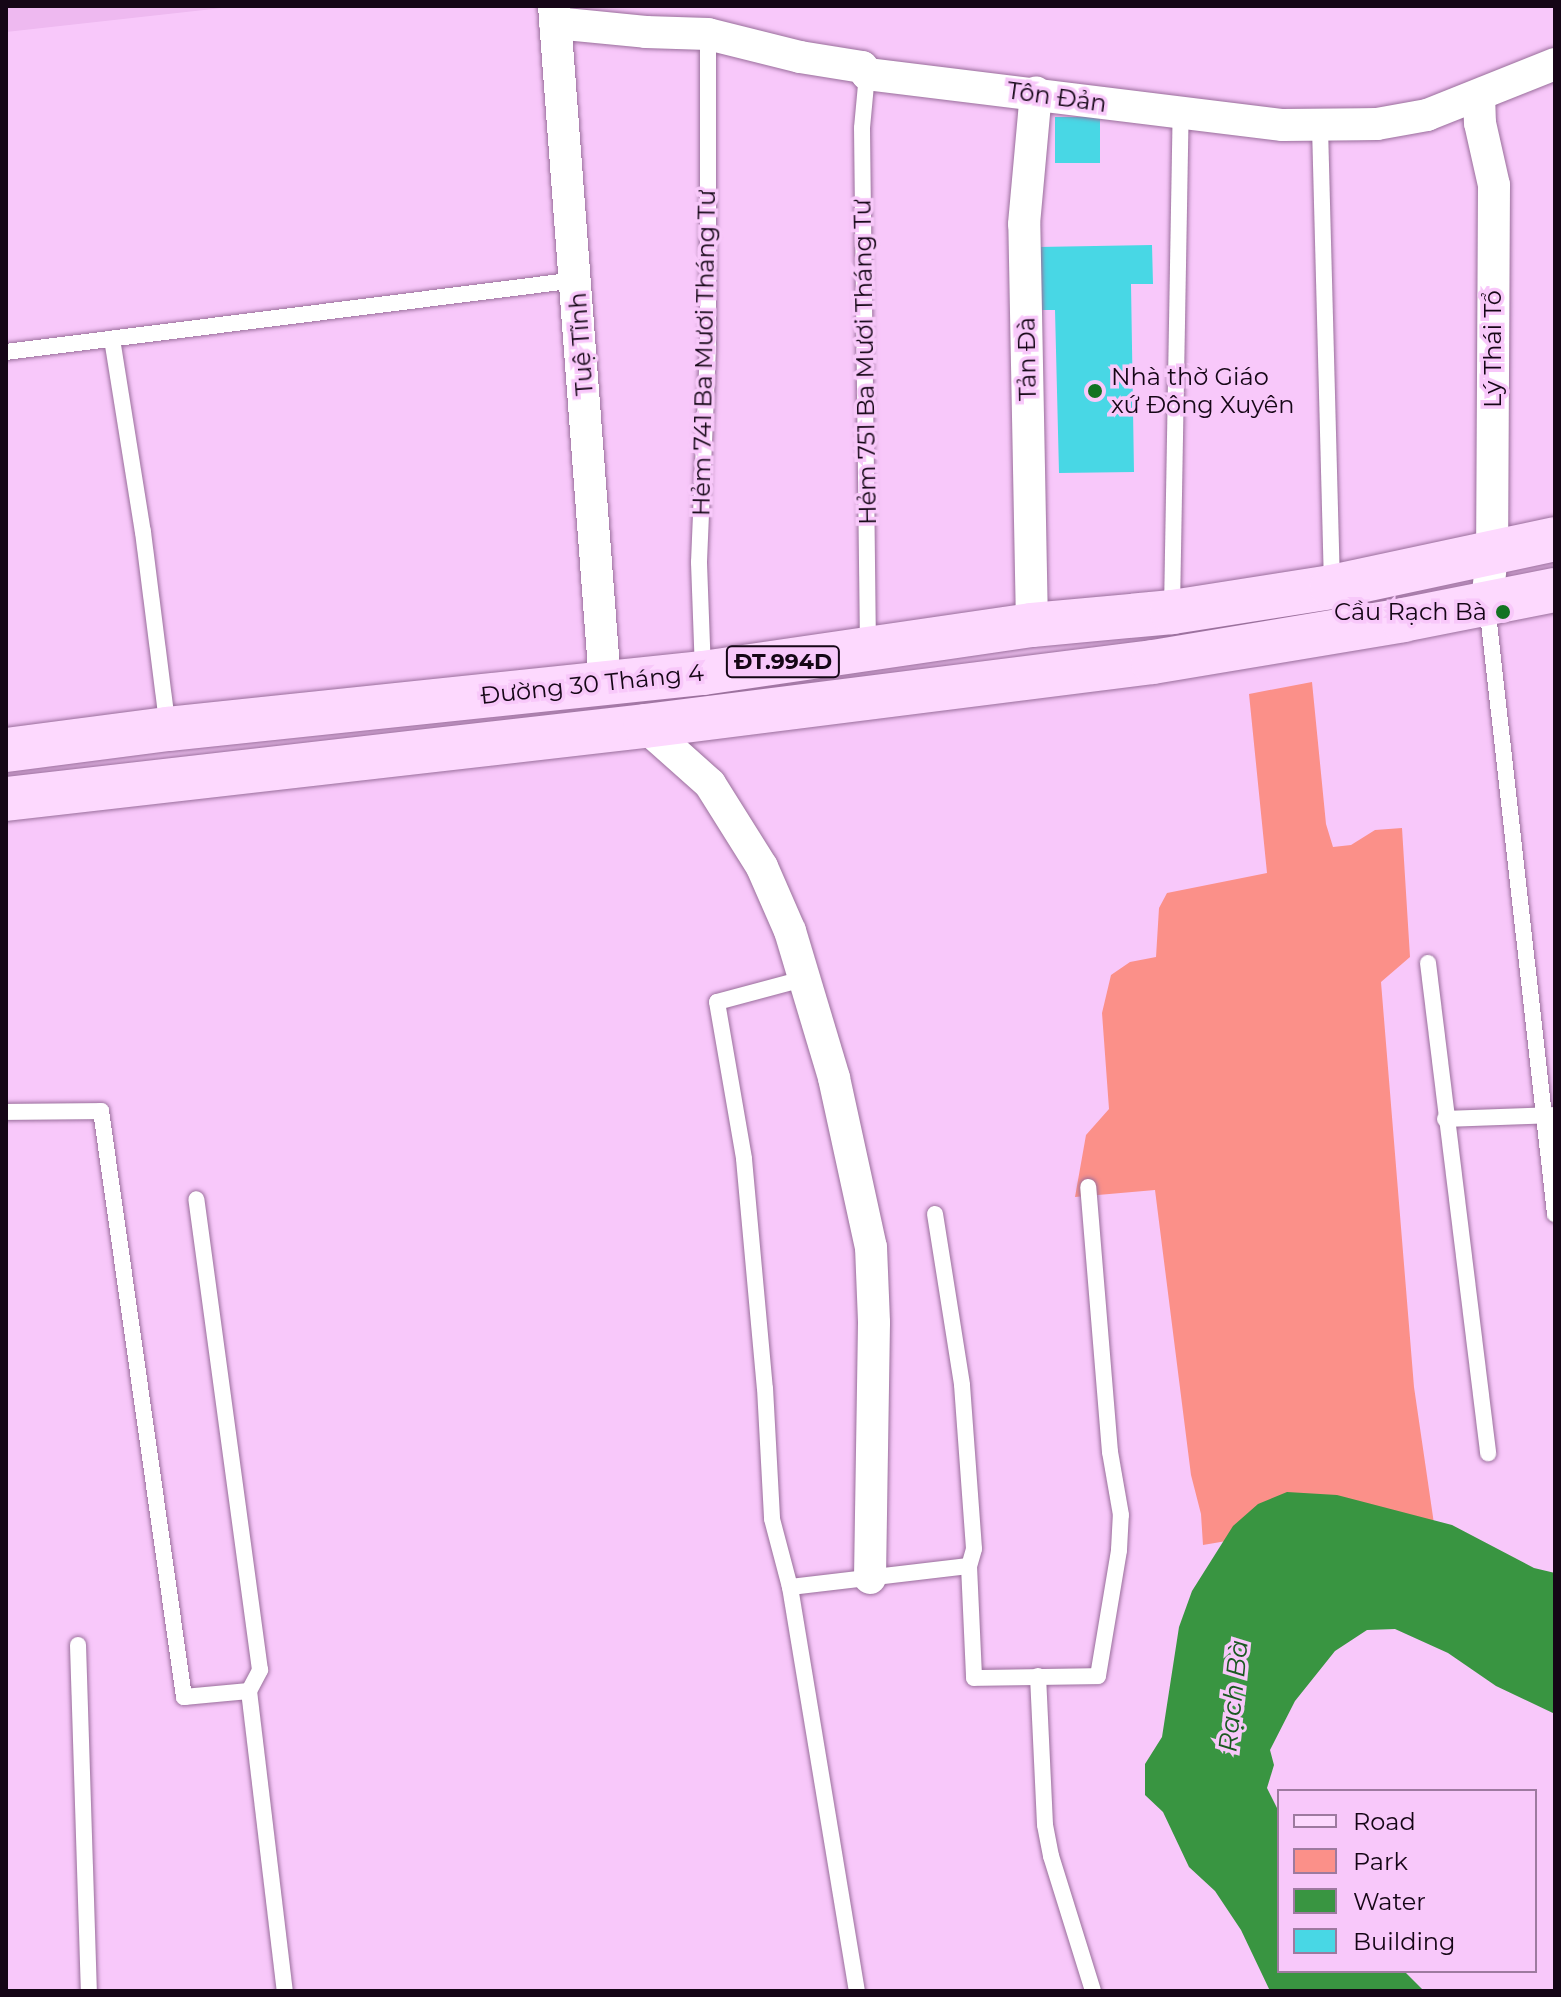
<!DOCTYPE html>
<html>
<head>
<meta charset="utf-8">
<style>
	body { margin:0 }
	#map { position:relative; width:1561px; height:1997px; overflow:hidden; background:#f8c8fa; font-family:Montserrat,sans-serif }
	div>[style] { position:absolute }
	.built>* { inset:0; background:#eeb9f0 }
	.green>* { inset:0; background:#fb9089 }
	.water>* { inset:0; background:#399541 }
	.building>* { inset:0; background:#48d7e5; transform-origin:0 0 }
	.roads { filter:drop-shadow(0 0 2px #996e9b) drop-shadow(0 0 2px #996e9b) }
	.lane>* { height:16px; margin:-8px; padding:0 8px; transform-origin:8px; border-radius:8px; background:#fff }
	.street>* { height:32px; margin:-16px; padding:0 16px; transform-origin:16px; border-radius:16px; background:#fff }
	.primary>* { height:44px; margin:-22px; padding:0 22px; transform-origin:22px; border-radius:22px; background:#fdd9fe }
	.dots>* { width:22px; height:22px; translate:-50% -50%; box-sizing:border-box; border:4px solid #f8c8fa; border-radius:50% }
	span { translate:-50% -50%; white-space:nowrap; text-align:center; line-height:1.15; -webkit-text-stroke:7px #f8c8fa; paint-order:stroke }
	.shield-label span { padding:2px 6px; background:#f8c8fa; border:2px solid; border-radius:6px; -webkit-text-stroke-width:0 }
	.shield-label { font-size:22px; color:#150616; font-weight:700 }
	.street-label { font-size:24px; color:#150616 }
	.poi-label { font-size:24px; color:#150616 }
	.left { translate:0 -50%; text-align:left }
	.right { translate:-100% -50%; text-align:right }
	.water-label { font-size:26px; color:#1a5921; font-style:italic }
	.frame { position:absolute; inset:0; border:8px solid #150616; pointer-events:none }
	.legend { position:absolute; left:1277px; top:1789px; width:260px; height:184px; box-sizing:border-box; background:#f8c8fa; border:2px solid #9d7a9f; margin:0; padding:10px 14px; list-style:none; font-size:24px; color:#150616 }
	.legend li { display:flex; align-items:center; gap:16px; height:40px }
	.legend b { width:40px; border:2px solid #9d7a9f }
</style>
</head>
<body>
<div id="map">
	<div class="built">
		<i style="clip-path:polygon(6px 6px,240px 6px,6px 32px)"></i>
	</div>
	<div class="green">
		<i style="clip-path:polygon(1312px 682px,1326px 824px,1333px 847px,1351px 845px,1375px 830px,1402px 828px,1410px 957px,1381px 982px,1414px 1387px,1438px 1551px,1280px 1532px,1203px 1545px,1201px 1514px,1191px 1475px,1155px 1190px,1075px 1197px,1086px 1135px,1109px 1109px,1102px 1013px,1111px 975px,1130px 962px,1156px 957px,1159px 908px,1167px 893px,1267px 873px,1249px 694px)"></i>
	</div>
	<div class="water">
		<i style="clip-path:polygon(1287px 1492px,1337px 1495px,1452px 1525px,1534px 1568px,1555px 1573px,1555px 1714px,1496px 1686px,1448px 1653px,1395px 1629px,1367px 1630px,1335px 1651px,1295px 1701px,1270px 1750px,1274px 1765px,1267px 1788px,1279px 1812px,1279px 1971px,1404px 1971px,1424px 1991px,1270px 1991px,1241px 1930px,1215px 1891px,1189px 1867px,1163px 1812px,1145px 1795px,1145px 1764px,1162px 1737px,1179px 1627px,1192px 1591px,1233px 1526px,1258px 1504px)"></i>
	</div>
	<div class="building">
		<i style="left:1055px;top:117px;width:45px;height:46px"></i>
		<i style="clip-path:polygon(1152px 245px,1153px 284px,1131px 284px,1134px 472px,1059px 473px,1055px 310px,1039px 310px,1038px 247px)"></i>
	</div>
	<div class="roads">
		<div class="lane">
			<i style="left:867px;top:74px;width:54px;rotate:95.3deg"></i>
			<i style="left:862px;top:128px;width:520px;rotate:89.34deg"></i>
			<i style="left:1320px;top:127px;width:458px;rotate:88.5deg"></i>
			<i style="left:112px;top:339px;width:195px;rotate:80.9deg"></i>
			<i style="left:143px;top:532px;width:199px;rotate:82.8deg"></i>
			<i style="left:6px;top:352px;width:576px;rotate:-7.19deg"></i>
			<i style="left:1487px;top:605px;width:613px;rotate:83.63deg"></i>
			<i style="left:1172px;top:609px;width:495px;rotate:-89deg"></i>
			<i style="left:703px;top:672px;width:110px;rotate:-92.1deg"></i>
			<i style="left:699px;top:562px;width:213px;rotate:-87.6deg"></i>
			<i style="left:708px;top:349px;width:315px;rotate:-90deg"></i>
			<i style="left:1428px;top:963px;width:494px;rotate:83deg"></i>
			<i style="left:803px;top:979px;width:89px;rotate:165deg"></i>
			<i style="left:717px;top:1002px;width:159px;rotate:80.2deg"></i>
			<i style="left:744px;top:1159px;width:230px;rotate:84.8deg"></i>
			<i style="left:765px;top:1388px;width:131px;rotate:86.9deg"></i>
			<i style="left:772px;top:1519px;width:70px;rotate:75.2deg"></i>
			<i style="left:790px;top:1587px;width:410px;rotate:80.6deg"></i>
			<i style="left:6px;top:1112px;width:95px;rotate:-0.6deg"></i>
			<i style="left:101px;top:1111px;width:592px;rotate:81.94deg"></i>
			<i style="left:184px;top:1697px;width:65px;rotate:-5.3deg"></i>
			<i style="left:249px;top:1691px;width:24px;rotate:-62deg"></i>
			<i style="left:260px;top:1670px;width:475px;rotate:-97.7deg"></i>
			<i style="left:1445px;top:1119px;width:110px;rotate:-2.1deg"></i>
			<i style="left:935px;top:1214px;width:173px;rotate:81deg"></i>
			<i style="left:962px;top:1385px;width:164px;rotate:85.8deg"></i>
			<i style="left:974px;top:1549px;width:18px;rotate:106deg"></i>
			<i style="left:969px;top:1566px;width:112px;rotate:87.4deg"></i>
			<i style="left:974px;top:1678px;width:124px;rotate:-0.9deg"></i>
			<i style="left:1098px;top:1676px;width:128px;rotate:-80.5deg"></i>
			<i style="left:1119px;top:1550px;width:35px;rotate:-87deg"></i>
			<i style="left:1121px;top:1515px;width:64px;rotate:-99.9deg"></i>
			<i style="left:1110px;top:1452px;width:266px;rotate:-94.7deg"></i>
			<i style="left:790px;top:1587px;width:180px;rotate:-6.7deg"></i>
			<i style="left:78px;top:1645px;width:346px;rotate:88.2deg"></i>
			<i style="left:1038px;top:1676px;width:149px;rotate:87.3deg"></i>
			<i style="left:1045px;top:1825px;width:32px;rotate:79deg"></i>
			<i style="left:1051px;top:1856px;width:141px;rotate:72.7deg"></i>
			<i style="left:249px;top:1691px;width:302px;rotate:83.2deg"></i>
		</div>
		<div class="street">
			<i style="left:554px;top:6px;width:678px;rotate:85.69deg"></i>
			<i style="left:555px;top:23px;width:91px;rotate:5.6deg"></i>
			<i style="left:646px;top:32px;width:62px;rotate:1.8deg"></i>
			<i style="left:708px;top:34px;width:95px;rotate:14deg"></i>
			<i style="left:800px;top:57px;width:63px;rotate:9.2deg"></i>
			<i style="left:862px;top:67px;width:9px;rotate:54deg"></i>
			<i style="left:867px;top:74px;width:419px;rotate:7deg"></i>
			<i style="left:1283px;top:125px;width:94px;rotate:-0.6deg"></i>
			<i style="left:1377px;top:124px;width:51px;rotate:-10.2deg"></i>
			<i style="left:1427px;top:115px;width:138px;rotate:-21.7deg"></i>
			<i style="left:1479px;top:95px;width:28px;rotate:88deg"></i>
			<i style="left:1480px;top:123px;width:64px;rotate:77.3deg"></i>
			<i style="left:1494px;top:185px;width:368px;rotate:90.3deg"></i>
			<i style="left:1492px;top:553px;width:51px;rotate:95.6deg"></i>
			<i style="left:1032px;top:625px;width:401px;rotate:-91.1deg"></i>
			<i style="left:1024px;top:224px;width:132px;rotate:-84.8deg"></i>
			<i style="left:645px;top:726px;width:87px;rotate:41.7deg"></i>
			<i style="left:710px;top:784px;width:98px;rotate:57.9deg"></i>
			<i style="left:762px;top:867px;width:70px;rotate:66.4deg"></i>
			<i style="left:790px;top:931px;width:153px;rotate:73.3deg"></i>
			<i style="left:834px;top:1078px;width:173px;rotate:77.7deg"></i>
			<i style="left:871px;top:1247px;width:76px;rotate:87.7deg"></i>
			<i style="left:874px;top:1323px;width:255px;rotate:90.9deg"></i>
		</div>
		<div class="primary">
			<i style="left:6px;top:750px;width:163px;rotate:-7.4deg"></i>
			<i style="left:168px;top:729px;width:538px;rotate:-5.98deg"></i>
			<i style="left:703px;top:673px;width:332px;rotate:-8.3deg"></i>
			<i style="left:1032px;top:625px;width:141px;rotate:-5.3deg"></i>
			<i style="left:1172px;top:612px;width:162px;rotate:-8.9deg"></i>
			<i style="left:1332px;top:587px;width:228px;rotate:-12.1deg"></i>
			<i style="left:6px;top:799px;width:643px;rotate:-6.52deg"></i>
			<i style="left:645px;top:726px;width:512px;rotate:-7.18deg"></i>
			<i style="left:1153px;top:662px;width:254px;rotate:-9.5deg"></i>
			<i style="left:1403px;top:620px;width:155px;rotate:-11.2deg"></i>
		</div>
	</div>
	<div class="dots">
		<i style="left:1095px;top:391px;background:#127322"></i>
		<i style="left:1503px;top:612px;background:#127322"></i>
	</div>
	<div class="shield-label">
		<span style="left:783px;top:662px">ĐT.994D</span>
	</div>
	<div class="street-label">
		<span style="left:1057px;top:97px;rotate:8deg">Tôn Đản</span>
		<span style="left:581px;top:344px;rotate:-94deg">Tuệ Tĩnh</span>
		<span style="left:1493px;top:349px;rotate:-90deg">Lý Thái Tổ</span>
		<span style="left:704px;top:353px;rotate:-89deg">Hẻm 741 Ba Mươi Tháng Tư</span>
		<span style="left:1027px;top:359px;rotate:-91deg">Tản Đà</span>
		<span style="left:865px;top:362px;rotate:-91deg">Hẻm 751 Ba Mươi Tháng Tư</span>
		<span style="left:592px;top:684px;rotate:-6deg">Đường 30 Tháng 4</span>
	</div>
	<div class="poi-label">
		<span class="left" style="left:1111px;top:391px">Nhà thờ Giáo<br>xứ Đông Xuyên</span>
		<span class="right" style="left:1487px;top:612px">Cầu Rạch Bà</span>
	</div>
	<div class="water-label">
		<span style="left:1234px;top:1696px;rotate:-84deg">Rạch Bà</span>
	</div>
	<div class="frame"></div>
	<ul class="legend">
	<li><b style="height:10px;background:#fdd9fe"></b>Road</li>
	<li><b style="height:22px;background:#fb9089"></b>Park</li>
	<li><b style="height:22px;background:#399541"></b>Water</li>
	<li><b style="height:22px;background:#48d7e5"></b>Building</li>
	</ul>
</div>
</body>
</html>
